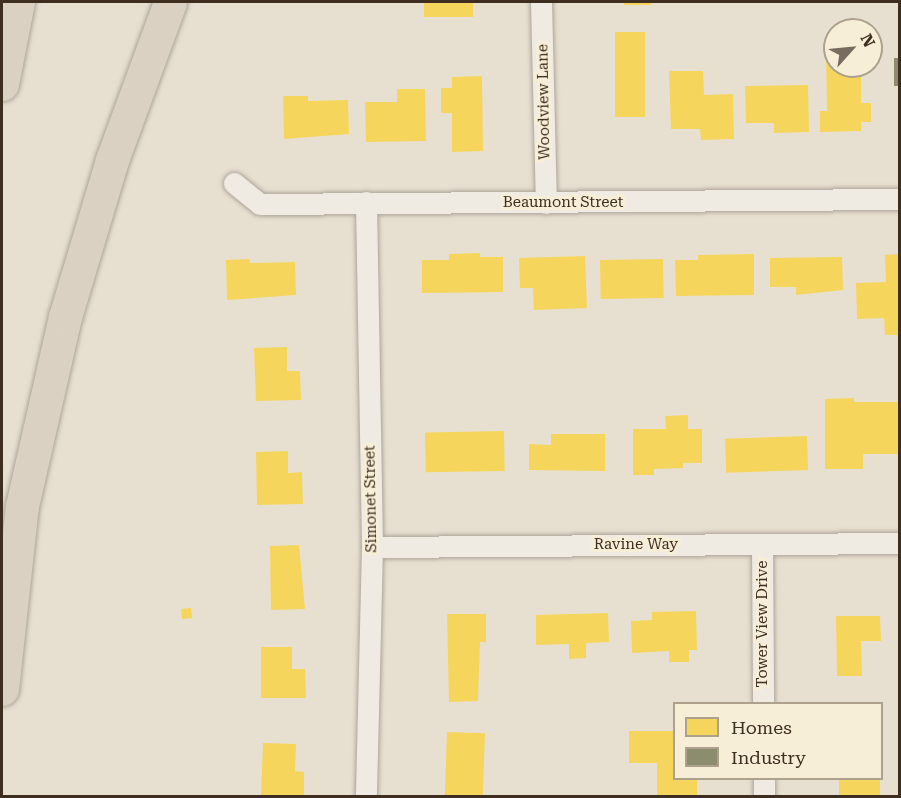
<!DOCTYPE html>
<html>
<head>
<meta charset="utf-8">
<style>
	body { margin:0 }
	#map { position:relative; width:901px; height:798px; overflow:hidden; background:#e7e0d1; font-family:"Roboto Serif",serif }
	div>[style] { position:absolute }
	.homes>* { inset:0; background:#f6d55c; transform-origin:0 0 }
	.industry>* { inset:0; background:#8c8c6e; transform-origin:0 0 }
	.roads { filter:drop-shadow(0 0 2px #ada599) drop-shadow(0 0 2px #ada599) }
	.street>* { height:21px; margin:-10.5px; padding:0 10.5px; transform-origin:10.5px; border-radius:10.5px; background:#efebe3 }
	.highway>* { height:33px; margin:-16.5px; padding:0 16.5px; transform-origin:16.5px; border-radius:16.5px; background:#dad1c2 }
	span { translate:-50% -50%; white-space:nowrap; text-align:center; line-height:1.15; -webkit-text-stroke:6px #f7eed8; paint-order:stroke }
	.street-label { font-size:15px; color:#3d2e20 }
	.frame { position:absolute; inset:0; border:3px solid #3d2e20; pointer-events:none }
	.legend { position:absolute; left:673px; top:702px; width:210px; height:78px; box-sizing:border-box; background:#f7eed8; border:2px solid #ada18e; margin:0; padding:8px 10px; list-style:none; font-size:18px; color:#3d2e20 }
	.legend li { display:flex; align-items:center; gap:12px; height:30px }
	.legend b { width:30px; border:2px solid #ada18e }
	.north { position:absolute; left:823px; top:18px; width:60px; height:60px; box-sizing:border-box; background:#f7eed8; border:2px solid #ada18e; border-radius:50%; rotate:63deg; font-size:16px; font-weight:700; line-height:24px; text-align:center; color:#3d2e20 }
	.north::after { content:''; display:block; margin:auto; width:21px; height:27px; background:#786c5e; clip-path:polygon(50% 0,100% 100%,50% 72%,0 100%) }
</style>
</head>
<body>
<div id="map">
	<div class="homes">
		<i style="left:424px;top:2px;width:49px;height:15px"></i>
		<i style="left:624px;top:2px;width:27px;height:3px"></i>
		<i style="left:615px;top:32px;width:30px;height:85px"></i>
		<i style="clip-path:polygon(826px 49px,835px 49px,835px 66px,861px 66px,861px 103px,871px 103px,871px 122px,861px 122px,861px 131px,820px 132px,820px 111px,827px 111px)"></i>
		<i style="clip-path:polygon(669px 71px,703px 71px,704px 95px,733px 94px,734px 139px,701px 140px,700px 129px,671px 129px)"></i>
		<i style="clip-path:polygon(482px 76px,483px 151px,452px 152px,452px 113px,441px 113px,441px 88px,452px 88px,452px 77px)"></i>
		<i style="clip-path:polygon(808px 85px,809px 132px,774px 133px,774px 123px,746px 123px,745px 86px)"></i>
		<i style="clip-path:polygon(397px 89px,425px 89px,426px 141px,366px 142px,365px 102px,397px 102px)"></i>
		<i style="clip-path:polygon(283px 96px,308px 96px,308px 101px,348px 100px,349px 134px,284px 139px)"></i>
		<i style="clip-path:polygon(480px 253px,480px 257px,503px 257px,503px 292px,422px 293px,422px 260px,449px 260px,449px 254px)"></i>
		<i style="clip-path:polygon(754px 254px,754px 295px,676px 296px,675px 260px,698px 260px,698px 255px)"></i>
		<i style="clip-path:polygon(900px 254px,900px 335px,885px 335px,884px 318px,857px 319px,856px 283px,886px 282px,885px 255px)"></i>
		<i style="clip-path:polygon(585px 256px,587px 308px,534px 310px,533px 288px,520px 288px,519px 258px)"></i>
		<i style="clip-path:polygon(842px 257px,843px 290px,796px 295px,796px 287px,770px 287px,770px 258px)"></i>
		<i style="clip-path:polygon(249px 259px,250px 263px,295px 262px,296px 295px,227px 300px,226px 260px)"></i>
		<i style="left:663px;top:259px;width:39px;height:63px;rotate:89deg"></i>
		<i style="clip-path:polygon(287px 347px,287px 371px,300px 371px,301px 400px,256px 401px,254px 348px)"></i>
		<i style="clip-path:polygon(854px 398px,854px 402px,900px 402px,900px 454px,863px 454px,863px 469px,825px 469px,825px 399px)"></i>
		<i style="clip-path:polygon(688px 415px,688px 429px,702px 429px,702px 463px,683px 463px,683px 468px,654px 469px,654px 475px,633px 475px,633px 429px,666px 429px,665px 416px)"></i>
		<i style="left:504px;top:431px;width:40px;height:79px;rotate:89deg"></i>
		<i style="clip-path:polygon(551px 434px,605px 434px,605px 471px,529px 470px,529px 444px,551px 445px)"></i>
		<i style="left:807px;top:436px;width:34px;height:82px;rotate:88deg"></i>
		<i style="clip-path:polygon(288px 451px,288px 473px,302px 472px,303px 504px,257px 505px,256px 452px)"></i>
		<i style="clip-path:polygon(299px 545px,305px 609px,271px 610px,270px 546px)"></i>
		<i style="left:191px;top:608px;width:10px;height:10px;rotate:84deg"></i>
		<i style="clip-path:polygon(696px 611px,697px 650px,689px 650px,689px 662px,669px 662px,669px 651px,632px 653px,631px 621px,652px 620px,652px 612px)"></i>
		<i style="clip-path:polygon(608px 613px,609px 642px,586px 643px,586px 658px,569px 659px,569px 644px,536px 645px,536px 615px)"></i>
		<i style="clip-path:polygon(447px 614px,486px 614px,486px 642px,480px 642px,478px 701px,449px 702px)"></i>
		<i style="clip-path:polygon(836px 616px,880px 616px,881px 641px,861px 641px,862px 676px,837px 676px)"></i>
		<i style="clip-path:polygon(261px 647px,292px 647px,292px 669px,305px 669px,306px 698px,261px 698px)"></i>
		<i style="clip-path:polygon(629px 731px,674px 731px,674px 778px,697px 778px,697px 796px,657px 796px,657px 763px,629px 763px)"></i>
		<i style="left:447px;top:732px;width:38px;height:64px;rotate:2deg"></i>
		<i style="clip-path:polygon(263px 743px,296px 744px,295px 771px,304px 772px,304px 796px,261px 796px)"></i>
		<i style="left:839px;top:778px;width:41px;height:18px"></i>
	</div>
	<div class="industry">
		<i style="left:894px;top:58px;width:6px;height:28px"></i>
	</div>
	<div class="roads">
		<div class="street">
			<i style="left:541px;top:2px;width:201px;rotate:88.6deg"></i>
			<i style="left:234px;top:183px;width:33px;rotate:39deg"></i>
			<i style="left:260px;top:204px;width:640px;rotate:-0.45deg"></i>
			<i style="left:366px;top:202px;width:345px;rotate:89deg"></i>
			<i style="left:372px;top:547px;width:249px;rotate:91.4deg"></i>
			<i style="left:762px;top:544px;width:160px;rotate:89.6deg"></i>
			<i style="left:372px;top:547px;width:528px;rotate:-0.43deg"></i>
			<i style="left:764px;top:778px;width:18px;rotate:90deg"></i>
		</div>
		<div class="highway">
			<i style="left:2px;top:84px;width:84px;rotate:-79deg"></i>
			<i style="left:2px;top:689px;width:184px;rotate:-83.8deg"></i>
			<i style="left:22px;top:506px;width:194px;rotate:-77.2deg"></i>
			<i style="left:65px;top:317px;width:164px;rotate:-73.3deg"></i>
			<i style="left:112px;top:160px;width:168px;rotate:-69.8deg"></i>
		</div>
	</div>
	<div class="street-label">
		<span style="left:544px;top:102px;rotate:-91deg">Woodview Lane</span>
		<span style="left:563px;top:203px">Beaumont Street</span>
		<span style="left:371px;top:499px;rotate:-91deg">Simonet Street</span>
		<span style="left:636px;top:545px">Ravine Way</span>
		<span style="left:763px;top:624px;rotate:-90deg">Tower View Drive</span>
	</div>
	<div class="frame"></div>
	<ul class="legend">
	<li><b style="height:16px;background:#f6d55c"></b>Homes</li>
	<li><b style="height:16px;background:#8c8c6e"></b>Industry</li>
	</ul>
	<div class="north">N</div>
</div>
</body>
</html>
